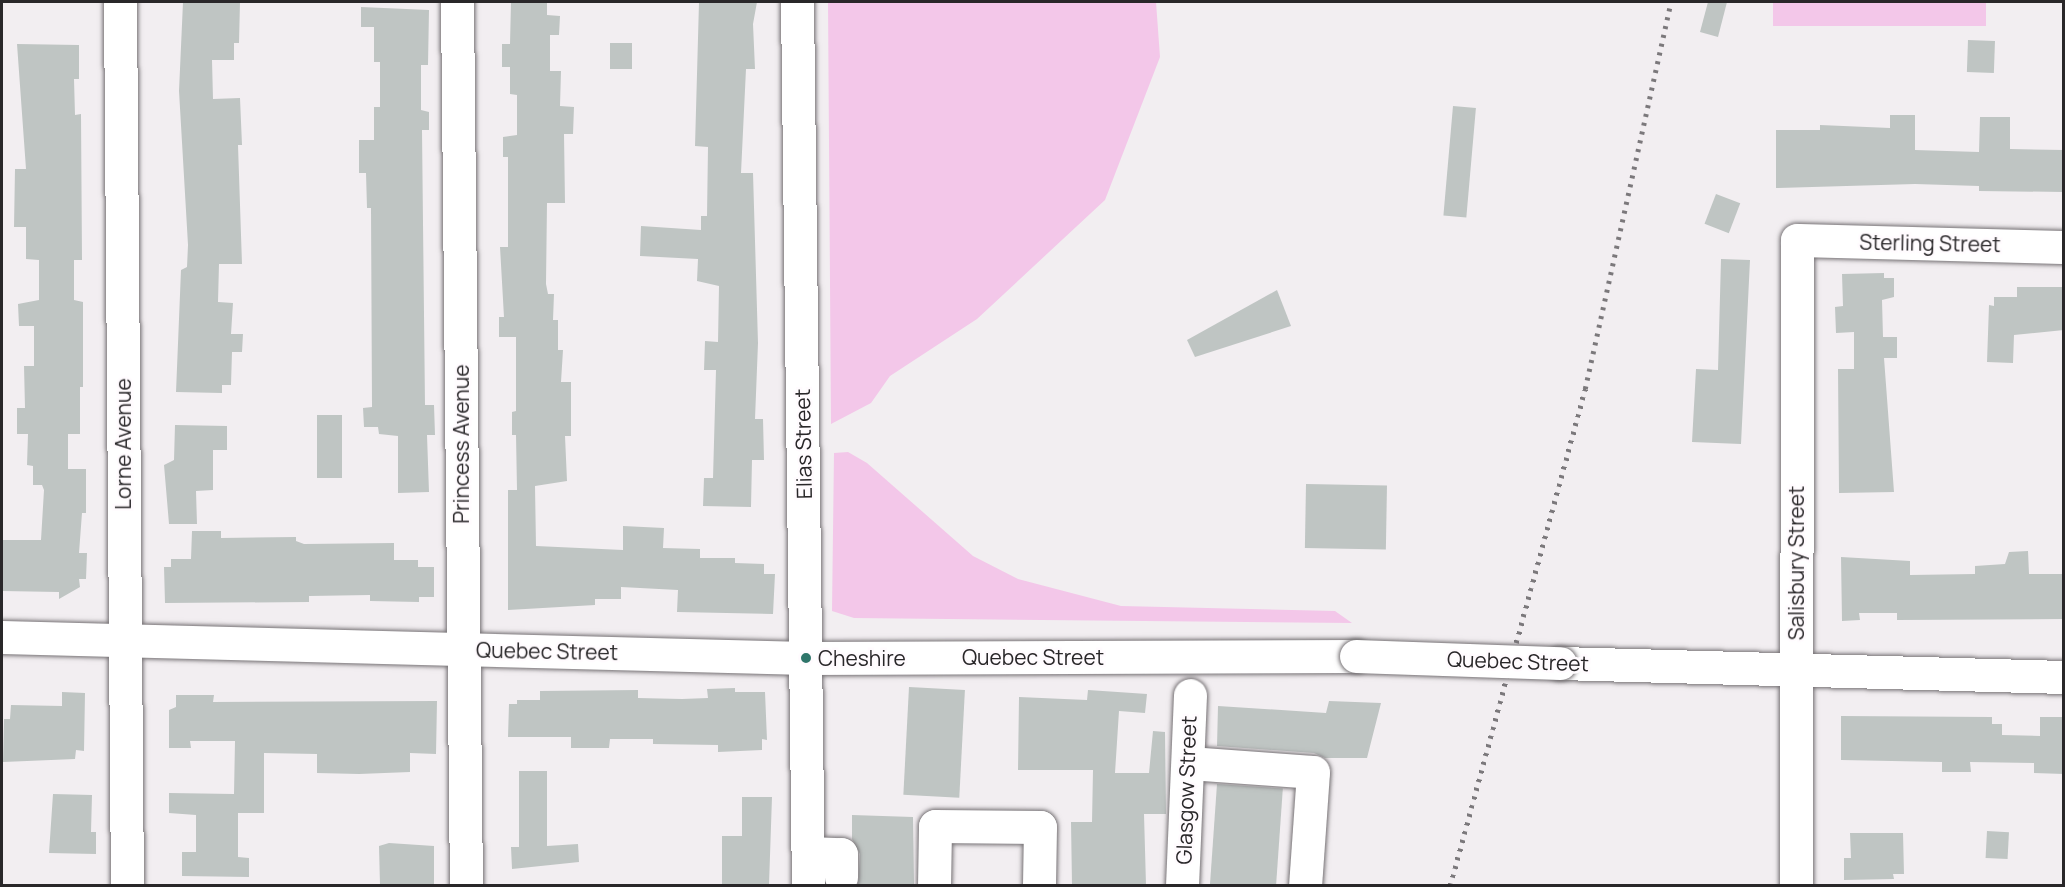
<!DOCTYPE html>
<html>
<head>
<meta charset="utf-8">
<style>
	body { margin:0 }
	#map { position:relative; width:2065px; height:887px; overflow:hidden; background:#f2eef1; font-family:Manrope,sans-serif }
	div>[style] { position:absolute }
	.green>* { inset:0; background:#f3c7e9; transform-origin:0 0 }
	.building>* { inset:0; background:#bfc5c3; transform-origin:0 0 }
	.roads { filter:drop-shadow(0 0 2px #777376) drop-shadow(0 0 2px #777376) }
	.minor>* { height:33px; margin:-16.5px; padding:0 16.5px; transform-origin:16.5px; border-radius:16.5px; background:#fff }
	.rail>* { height:4.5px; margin-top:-2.25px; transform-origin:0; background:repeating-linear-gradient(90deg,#7b787b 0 3px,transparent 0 9px) }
	.bridges { filter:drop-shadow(0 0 2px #777376) drop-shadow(0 0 2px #777376) }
	.minor-bridge>* { height:33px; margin:-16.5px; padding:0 16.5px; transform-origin:16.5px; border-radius:16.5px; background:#fff }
	.dots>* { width:16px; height:16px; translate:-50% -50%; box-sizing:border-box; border:3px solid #fffbfe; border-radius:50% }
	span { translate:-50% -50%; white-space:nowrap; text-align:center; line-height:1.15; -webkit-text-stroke:5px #fffbfe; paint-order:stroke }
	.street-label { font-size:21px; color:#292729 }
	.poi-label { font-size:21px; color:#292729 }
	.left { translate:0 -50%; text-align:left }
	.frame { position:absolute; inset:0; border:3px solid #292729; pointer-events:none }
</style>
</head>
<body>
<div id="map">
	<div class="green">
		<i style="clip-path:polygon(828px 2px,1156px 2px,1160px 57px,1105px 200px,977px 319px,890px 376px,871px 403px,831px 424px)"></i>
		<i style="left:1773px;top:2px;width:213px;height:24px"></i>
		<i style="clip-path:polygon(848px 452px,867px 463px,973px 556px,1018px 579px,1121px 606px,1335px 611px,1352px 623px,854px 618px,832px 611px,834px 453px)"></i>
	</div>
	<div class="building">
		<i style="clip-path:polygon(183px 2px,240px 2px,239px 43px,234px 43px,234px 60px,212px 60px,213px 99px,240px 98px,242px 145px,238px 145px,242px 264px,219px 264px,218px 302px,233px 303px,231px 334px,243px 334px,242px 352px,232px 352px,231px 385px,222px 385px,222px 393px,176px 392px,181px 270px,187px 267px,188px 245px,179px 91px)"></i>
		<i style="clip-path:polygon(511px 2px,547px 2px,547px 15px,560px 16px,559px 35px,550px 35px,550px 71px,561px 71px,560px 106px,574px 107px,573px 134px,564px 134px,565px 203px,547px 203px,546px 284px,548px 294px,554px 294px,553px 320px,558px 320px,558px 350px,563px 350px,561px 382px,571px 382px,571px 436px,565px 436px,567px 481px,535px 486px,536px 546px,623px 550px,623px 526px,664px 528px,663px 548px,700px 549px,700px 558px,735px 558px,735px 563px,764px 564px,764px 574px,775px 574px,773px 614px,677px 612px,678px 590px,621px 587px,621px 599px,595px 599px,595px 605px,508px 610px,508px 490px,517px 490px,516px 435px,512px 435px,512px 412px,516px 411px,516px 337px,499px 337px,499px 317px,504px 317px,500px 247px,508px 247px,508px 157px,503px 157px,503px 137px,517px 135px,517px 95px,510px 94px,510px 67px,502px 67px,502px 44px,510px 44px)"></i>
		<i style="clip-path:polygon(699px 2px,757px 2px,753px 24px,755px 69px,746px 69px,741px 173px,753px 173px,758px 343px,755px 419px,763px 419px,764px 460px,752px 460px,751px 507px,703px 506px,704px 478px,713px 478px,716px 370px,704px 370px,705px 341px,718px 342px,719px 286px,697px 281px,698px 259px,640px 256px,641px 226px,701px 230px,701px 216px,707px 216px,708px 147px,695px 146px)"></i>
		<i style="clip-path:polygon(1708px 2px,1727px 2px,1718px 37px,1700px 32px)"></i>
		<i style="clip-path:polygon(361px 7px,429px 10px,428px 65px,421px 65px,421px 110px,429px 112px,429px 130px,422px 130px,425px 405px,434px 405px,435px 435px,427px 435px,429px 492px,398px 493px,398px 436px,379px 434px,378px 427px,364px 427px,363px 408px,372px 407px,371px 208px,367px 208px,366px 173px,359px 173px,359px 140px,374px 140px,374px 107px,380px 107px,380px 62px,374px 62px,374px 27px,361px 27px)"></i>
		<i style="left:1968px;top:40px;width:27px;height:32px;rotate:2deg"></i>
		<i style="left:610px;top:43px;width:22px;height:26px"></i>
		<i style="clip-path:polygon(17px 44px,79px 45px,79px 79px,74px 79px,75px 115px,81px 114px,82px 260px,74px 260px,74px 300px,83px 302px,83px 387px,80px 387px,80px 434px,68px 434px,68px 469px,86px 469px,86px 513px,82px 513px,79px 553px,87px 553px,86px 579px,79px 579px,80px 587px,59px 599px,59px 592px,2px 591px,2px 540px,41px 540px,44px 490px,42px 485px,33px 485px,33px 466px,27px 465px,28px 434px,17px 434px,17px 408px,25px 408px,24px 366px,34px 366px,34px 326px,19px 326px,18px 304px,39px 300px,39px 260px,26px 259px,26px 227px,14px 227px,15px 169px,26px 169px)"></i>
		<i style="left:1453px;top:106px;width:23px;height:110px;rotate:5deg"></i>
		<i style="clip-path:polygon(1890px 115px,1915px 115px,1915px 150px,1979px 152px,1980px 117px,2010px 117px,2010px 149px,2064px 150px,2064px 192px,1979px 191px,1979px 186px,1915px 184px,1776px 188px,1776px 130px,1820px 130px,1820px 125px,1890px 128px)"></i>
		<i style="left:1716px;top:194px;width:26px;height:32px;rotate:21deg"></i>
		<i style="clip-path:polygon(1721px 259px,1750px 260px,1741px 444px,1692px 442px,1696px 369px,1718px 370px)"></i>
		<i style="clip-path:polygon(1884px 273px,1884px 278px,1894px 278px,1894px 297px,1882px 300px,1883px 337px,1897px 337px,1897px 358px,1884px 358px,1894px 492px,1839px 493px,1838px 369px,1854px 369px,1854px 332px,1836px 333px,1835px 307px,1843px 306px,1842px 274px)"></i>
		<i style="clip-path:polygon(2017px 287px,2064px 287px,2064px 330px,2014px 335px,2013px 363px,1987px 362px,1989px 305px,1994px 306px,1994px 297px,2017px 297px)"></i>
		<i style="clip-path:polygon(1277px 290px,1291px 326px,1195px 357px,1187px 340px)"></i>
		<i style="left:317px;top:415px;width:25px;height:63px"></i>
		<i style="clip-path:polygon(175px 425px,227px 426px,227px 450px,213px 450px,213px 490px,196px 491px,197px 524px,169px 524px,164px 465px,174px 460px)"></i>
		<i style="left:1306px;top:484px;width:81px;height:64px;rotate:1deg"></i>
		<i style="clip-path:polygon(192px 531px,221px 531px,221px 538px,296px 537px,296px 541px,304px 544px,394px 543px,394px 560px,418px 560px,418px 567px,434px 567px,434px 597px,419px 597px,419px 602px,370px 601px,370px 595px,309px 596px,309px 602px,165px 603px,164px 567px,171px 567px,171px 559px,191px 559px)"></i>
		<i style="clip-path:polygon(2028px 551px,2029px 574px,2064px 574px,2064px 619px,1897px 620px,1897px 613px,1859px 613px,1860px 620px,1842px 621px,1841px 557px,1910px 561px,1910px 575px,1975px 574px,1975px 566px,2005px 564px,2009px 552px)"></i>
		<i style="left:909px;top:687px;width:56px;height:108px;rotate:3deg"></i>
		<i style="clip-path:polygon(735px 688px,735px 692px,765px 692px,767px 740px,762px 739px,762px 750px,718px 752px,718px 745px,653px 744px,653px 739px,610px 739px,609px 748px,571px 748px,571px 737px,508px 737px,509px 704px,517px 704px,517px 700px,540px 700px,540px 691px,638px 690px,638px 698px,682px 699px,708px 698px,707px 689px)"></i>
		<i style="clip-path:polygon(1088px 690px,1147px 694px,1145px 713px,1119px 711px,1115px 773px,1149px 773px,1153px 731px,1165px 732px,1166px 814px,1144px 814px,1146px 885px,1072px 885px,1071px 822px,1092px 822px,1093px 770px,1018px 770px,1019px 697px,1087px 700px)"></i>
		<i style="clip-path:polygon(62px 692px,85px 693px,84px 751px,76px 750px,75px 759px,3px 762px,4px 719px,10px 719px,11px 705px,62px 706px)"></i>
		<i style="clip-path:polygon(176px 695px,214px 695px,213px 702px,437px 701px,436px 754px,410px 753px,410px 772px,359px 774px,317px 773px,317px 754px,264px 753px,264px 813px,238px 813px,238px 857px,249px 858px,249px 877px,182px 876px,182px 852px,196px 852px,196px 815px,169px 813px,169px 793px,234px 794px,235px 741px,190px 741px,191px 748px,169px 748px,169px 710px,176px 707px)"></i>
		<i style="clip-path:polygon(1329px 701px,1381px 703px,1367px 758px,1325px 758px,1314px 753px,1217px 746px,1218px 706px,1326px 713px)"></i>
		<i style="clip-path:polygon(1841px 716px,1992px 717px,1992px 724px,2002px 724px,2002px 735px,2040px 736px,2040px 717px,2064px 717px,2064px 774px,2034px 773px,2034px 763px,1970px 762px,1971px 772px,1942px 772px,1942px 762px,1841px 760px)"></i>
		<i style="clip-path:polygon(519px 771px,547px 771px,547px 846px,578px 844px,579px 862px,512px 869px,511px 847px,519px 847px)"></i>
		<i style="left:1217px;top:784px;width:66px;height:101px;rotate:4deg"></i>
		<i style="clip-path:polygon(53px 794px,92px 795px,91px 832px,96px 832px,96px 854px,49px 853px)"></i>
		<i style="clip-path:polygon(742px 797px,772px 797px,769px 885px,722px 885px,722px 836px,742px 836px)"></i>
		<i style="clip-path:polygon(852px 815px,913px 817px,914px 885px,858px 885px,860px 854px,852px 839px)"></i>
		<i style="left:1987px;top:831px;width:22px;height:27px;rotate:3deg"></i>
		<i style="clip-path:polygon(1850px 833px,1903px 833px,1904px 874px,1893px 874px,1894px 879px,1844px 880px,1844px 858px,1851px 858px)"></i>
		<i style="clip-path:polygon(389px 843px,434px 846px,434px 885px,380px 885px,379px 846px)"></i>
	</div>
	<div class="roads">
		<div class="minor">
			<i style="left:120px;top:2px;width:884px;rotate:89.55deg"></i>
			<i style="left:457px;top:2px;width:884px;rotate:89.42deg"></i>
			<i style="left:797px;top:2px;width:884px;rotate:89.29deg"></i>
			<i style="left:2px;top:637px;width:804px;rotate:1.5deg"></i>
			<i style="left:806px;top:658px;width:550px;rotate:-0.21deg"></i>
			<i style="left:1560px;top:663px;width:504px;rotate:1.59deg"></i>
			<i style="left:1188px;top:763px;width:125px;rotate:4.1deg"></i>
			<i style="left:1313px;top:772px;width:114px;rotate:94deg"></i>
			<i style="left:808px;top:853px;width:33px;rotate:2deg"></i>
			<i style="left:841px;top:854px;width:23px;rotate:90deg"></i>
			<i style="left:934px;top:886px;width:60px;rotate:-89deg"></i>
			<i style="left:935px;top:826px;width:105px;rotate:0.5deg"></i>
			<i style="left:1040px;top:827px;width:59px;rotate:91deg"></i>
			<i style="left:1182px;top:886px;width:191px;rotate:-87.6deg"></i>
			<i style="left:1796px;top:886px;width:646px;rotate:-89.91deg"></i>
			<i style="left:1797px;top:240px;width:267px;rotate:1.5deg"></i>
		</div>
	</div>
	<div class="rail">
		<i style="left:1450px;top:886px;width:515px;rotate:-74.8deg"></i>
		<i style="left:1585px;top:389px;width:396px;rotate:-77.5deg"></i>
	</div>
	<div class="bridges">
		<div class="minor-bridge">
			<i style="left:1356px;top:656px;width:204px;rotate:2deg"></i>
		</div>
	</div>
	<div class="dots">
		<i style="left:806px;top:658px;background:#2f756a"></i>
	</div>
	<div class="street-label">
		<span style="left:1930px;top:243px;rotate:1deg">Sterling Street</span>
		<span style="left:123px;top:444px;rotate:-90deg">Lorne Avenue</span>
		<span style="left:461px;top:444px;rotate:-90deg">Princess Avenue</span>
		<span style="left:803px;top:444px;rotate:-91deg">Elias Street</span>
		<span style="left:1796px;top:563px;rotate:-90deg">Salisbury Street</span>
		<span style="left:547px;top:651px;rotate:1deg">Quebec Street</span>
		<span style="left:1033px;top:657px">Quebec Street</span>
		<span style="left:1518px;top:661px;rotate:2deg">Quebec Street</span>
		<span style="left:1186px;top:790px;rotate:-88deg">Glasgow Street</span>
	</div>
	<div class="poi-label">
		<span class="left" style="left:818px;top:658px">Cheshire</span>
	</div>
	<div class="frame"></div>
</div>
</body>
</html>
